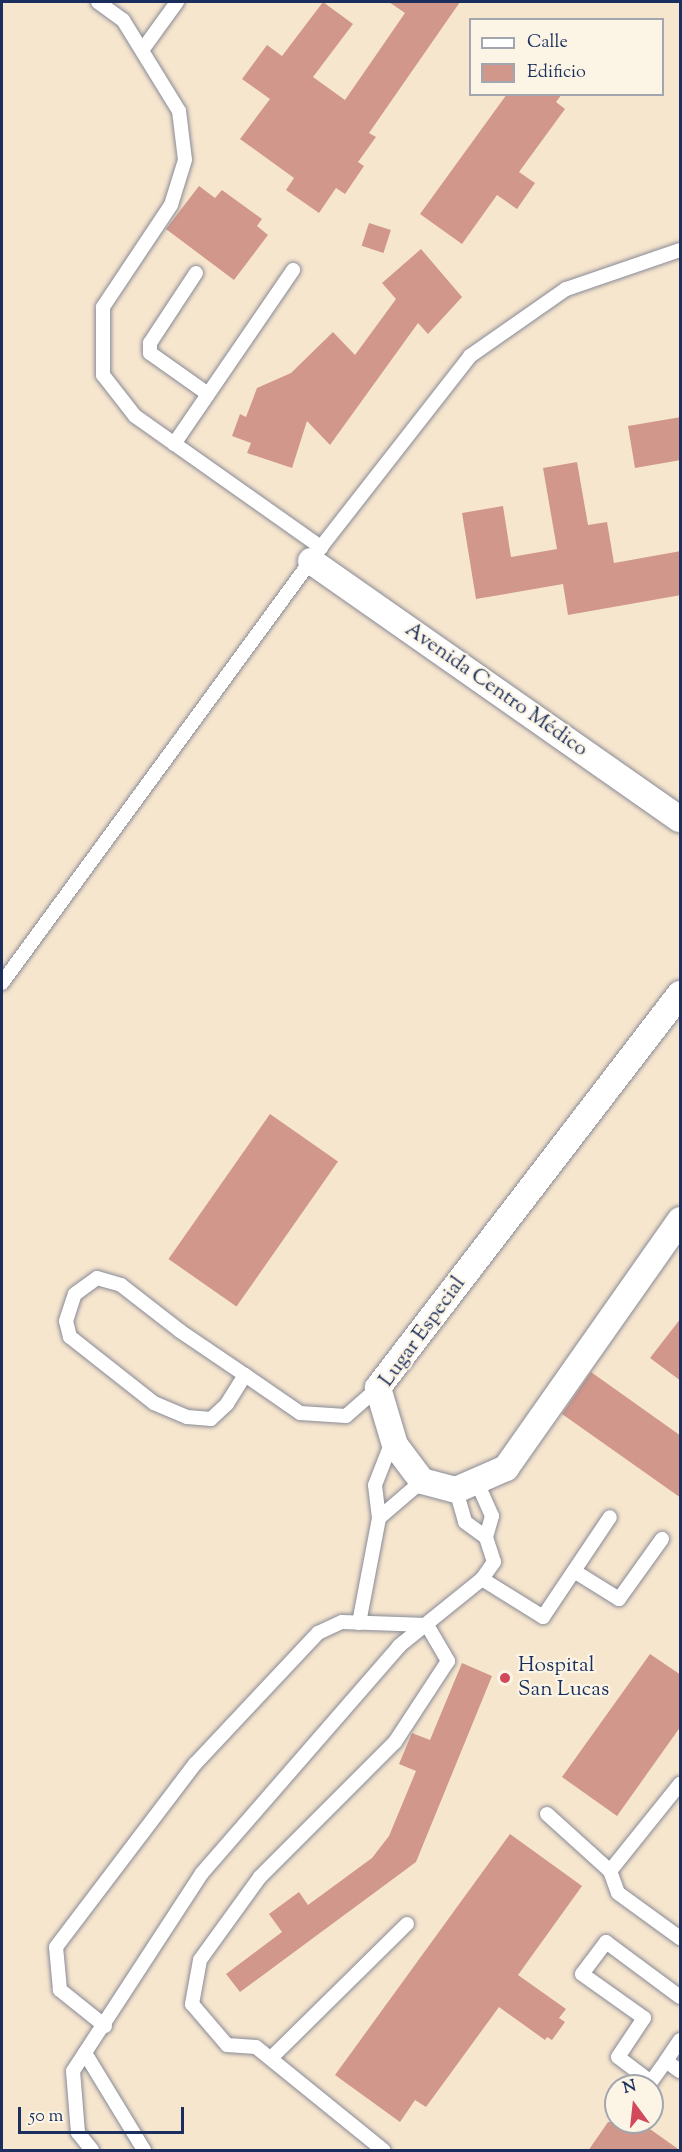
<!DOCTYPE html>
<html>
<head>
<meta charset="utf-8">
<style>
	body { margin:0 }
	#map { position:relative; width:682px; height:2152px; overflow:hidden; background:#f7e6ce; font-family:"Sorts Mill Goudy",serif }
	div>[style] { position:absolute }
	.building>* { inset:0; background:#d1978b; transform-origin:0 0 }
	.roads { filter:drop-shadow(0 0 2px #898a96) drop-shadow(0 0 2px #898a96) }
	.service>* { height:14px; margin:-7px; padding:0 7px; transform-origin:7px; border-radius:7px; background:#fff }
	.minor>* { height:26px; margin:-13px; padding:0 13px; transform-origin:13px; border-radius:13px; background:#fff }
	.dots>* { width:16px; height:16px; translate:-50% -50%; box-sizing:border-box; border:3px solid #fcf5e5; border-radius:50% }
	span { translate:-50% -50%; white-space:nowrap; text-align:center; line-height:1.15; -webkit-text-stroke:4.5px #fcf5e5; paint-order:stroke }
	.street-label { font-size:21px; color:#1b2f5e }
	.poi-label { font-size:21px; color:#1b2f5e }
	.left { translate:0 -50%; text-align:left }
	.frame { position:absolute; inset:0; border:3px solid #1b2f5e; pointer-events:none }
	.legend { position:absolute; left:469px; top:18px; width:195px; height:78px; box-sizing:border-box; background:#fcf5e5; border:2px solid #a2a6af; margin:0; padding:8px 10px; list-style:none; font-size:18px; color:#1b2f5e }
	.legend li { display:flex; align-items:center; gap:12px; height:30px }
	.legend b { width:30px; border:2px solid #a2a6af }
	.north { position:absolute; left:604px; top:2074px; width:60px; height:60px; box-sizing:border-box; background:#fcf5e5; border:2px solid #a2a6af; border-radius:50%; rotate:345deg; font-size:16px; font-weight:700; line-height:24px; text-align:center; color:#1b2f5e }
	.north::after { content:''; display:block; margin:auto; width:21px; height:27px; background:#d1495b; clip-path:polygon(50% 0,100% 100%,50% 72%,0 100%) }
	.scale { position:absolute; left:18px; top:2107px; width:166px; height:27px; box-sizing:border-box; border:3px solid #1b2f5e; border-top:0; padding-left:8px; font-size:18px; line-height:21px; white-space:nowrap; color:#1b2f5e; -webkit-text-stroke:4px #fcf5e5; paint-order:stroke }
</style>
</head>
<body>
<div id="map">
	<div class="building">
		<i style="clip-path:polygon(323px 2px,353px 24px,313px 77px,345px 100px,405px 13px,389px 2px,460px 2px,369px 133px,376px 137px,358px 162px,364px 166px,345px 194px,336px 188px,319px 213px,286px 190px,294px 178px,240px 139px,270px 99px,242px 79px,267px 45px,282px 56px)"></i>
		<i style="clip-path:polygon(507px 94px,562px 94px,556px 102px,565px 109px,519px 172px,535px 183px,517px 209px,497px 195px,462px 244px,420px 214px)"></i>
		<i style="clip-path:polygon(199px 186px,215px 198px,222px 190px,262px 219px,257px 226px,268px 235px,234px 280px,166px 229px)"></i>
		<i style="left:369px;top:223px;width:23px;height:24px;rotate:18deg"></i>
		<i style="clip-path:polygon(421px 249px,462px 297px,428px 334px,418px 323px,330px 445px,307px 421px,292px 468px,247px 453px,251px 443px,232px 436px,240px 414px,246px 417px,257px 388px,291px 373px,333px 332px,355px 355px,396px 299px,382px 283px)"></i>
		<i style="clip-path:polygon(681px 417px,681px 460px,635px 468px,628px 426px)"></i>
		<i style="clip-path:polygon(577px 462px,588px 525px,607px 522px,614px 563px,681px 551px,681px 595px,568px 615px,563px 584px,476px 599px,462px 513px,503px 506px,511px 557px,557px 549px,543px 468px)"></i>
		<i style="left:270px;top:1114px;width:83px;height:177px;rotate:35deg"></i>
		<i style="clip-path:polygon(681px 1318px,681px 1381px,650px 1358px)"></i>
		<i style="clip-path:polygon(591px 1372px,681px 1436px,681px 1498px,562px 1414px)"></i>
		<i style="clip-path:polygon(650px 1654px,681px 1675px,681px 1726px,617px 1816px,562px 1777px)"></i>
		<i style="clip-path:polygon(462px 1663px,492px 1676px,416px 1862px,240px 1992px,226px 1974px,282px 1932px,269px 1914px,299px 1892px,308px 1905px,372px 1858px,389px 1836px,416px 1771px,399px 1764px,412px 1733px,430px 1740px)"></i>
		<i style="clip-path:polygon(510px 1834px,582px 1886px,518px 1975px,566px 2009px,559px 2018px,565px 2022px,552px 2040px,547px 2037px,545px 2040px,499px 2007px,426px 2107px,415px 2100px,400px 2122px,335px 2075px)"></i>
		<i style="clip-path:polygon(608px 2122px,640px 2122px,681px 2151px,588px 2151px)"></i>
	</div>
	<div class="roads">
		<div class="service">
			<i style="left:98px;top:2px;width:31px;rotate:36deg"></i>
			<i style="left:123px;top:20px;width:107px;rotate:58.4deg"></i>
			<i style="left:179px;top:111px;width:49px;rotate:83deg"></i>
			<i style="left:185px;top:160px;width:47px;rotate:107.3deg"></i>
			<i style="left:171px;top:205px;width:123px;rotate:123.7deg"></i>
			<i style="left:103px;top:307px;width:68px;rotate:90deg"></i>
			<i style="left:103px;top:375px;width:52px;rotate:52deg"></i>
			<i style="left:135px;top:416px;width:228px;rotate:35.2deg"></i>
			<i style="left:143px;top:49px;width:58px;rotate:-54.1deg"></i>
			<i style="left:196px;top:273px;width:84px;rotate:123.3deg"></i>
			<i style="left:150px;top:343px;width:10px;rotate:90deg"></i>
			<i style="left:150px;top:353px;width:71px;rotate:35.3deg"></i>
			<i style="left:174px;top:444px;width:211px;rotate:-55.6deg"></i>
			<i style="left:2px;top:983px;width:540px;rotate:-53.81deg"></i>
			<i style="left:321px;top:547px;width:242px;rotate:-52deg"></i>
			<i style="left:470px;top:356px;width:117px;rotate:-34.9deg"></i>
			<i style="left:566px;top:289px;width:120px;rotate:-18.9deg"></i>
			<i style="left:245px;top:1375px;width:34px;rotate:122deg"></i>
			<i style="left:227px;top:1404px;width:22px;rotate:137deg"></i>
			<i style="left:211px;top:1419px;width:24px;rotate:-175deg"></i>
			<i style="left:187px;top:1417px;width:36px;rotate:-157deg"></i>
			<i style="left:154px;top:1403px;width:107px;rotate:-141.8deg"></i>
			<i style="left:70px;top:1337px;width:16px;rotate:-104deg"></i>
			<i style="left:66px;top:1321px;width:28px;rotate:-72deg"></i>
			<i style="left:75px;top:1294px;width:27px;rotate:-36deg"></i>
			<i style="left:97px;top:1278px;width:25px;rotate:16deg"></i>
			<i style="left:121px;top:1285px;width:75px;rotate:37.9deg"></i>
			<i style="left:180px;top:1331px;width:78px;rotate:34.1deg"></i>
			<i style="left:245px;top:1375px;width:67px;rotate:34.6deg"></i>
			<i style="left:300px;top:1413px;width:46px;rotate:3.7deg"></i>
			<i style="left:346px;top:1416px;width:43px;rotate:-41.2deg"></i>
			<i style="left:456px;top:1490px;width:33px;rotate:74deg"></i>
			<i style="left:465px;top:1522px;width:26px;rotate:36deg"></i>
			<i style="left:379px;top:1518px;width:57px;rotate:-40.7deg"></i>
			<i style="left:574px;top:1571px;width:53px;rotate:31.9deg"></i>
			<i style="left:619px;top:1599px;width:74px;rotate:-54.4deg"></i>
			<i style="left:482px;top:1579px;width:72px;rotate:31.9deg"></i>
			<i style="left:543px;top:1617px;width:120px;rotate:-56.2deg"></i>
			<i style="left:359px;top:1623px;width:107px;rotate:-79.2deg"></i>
			<i style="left:379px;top:1518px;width:33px;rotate:-97deg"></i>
			<i style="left:375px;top:1485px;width:49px;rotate:-68.6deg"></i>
			<i style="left:547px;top:1814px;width:85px;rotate:42.1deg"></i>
			<i style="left:610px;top:1871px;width:23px;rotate:70deg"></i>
			<i style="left:618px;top:1893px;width:77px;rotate:36deg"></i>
			<i style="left:610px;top:1871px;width:112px;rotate:-51.2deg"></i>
			<i style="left:105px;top:2026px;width:58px;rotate:-141.3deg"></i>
			<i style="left:60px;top:1990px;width:43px;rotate:-95.3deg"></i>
			<i style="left:56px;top:1947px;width:230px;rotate:-52.8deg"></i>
			<i style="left:195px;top:1764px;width:180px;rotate:-46.8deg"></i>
			<i style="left:318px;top:1633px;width:26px;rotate:-25deg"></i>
			<i style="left:342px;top:1622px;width:85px;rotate:2deg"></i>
			<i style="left:427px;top:1625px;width:42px;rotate:59.7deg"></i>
			<i style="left:448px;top:1661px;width:97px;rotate:123.2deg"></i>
			<i style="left:395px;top:1742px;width:191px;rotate:135deg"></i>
			<i style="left:260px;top:1877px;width:102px;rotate:125.9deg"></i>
			<i style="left:200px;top:1960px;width:45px;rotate:100.3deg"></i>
			<i style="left:192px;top:2004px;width:54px;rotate:49.5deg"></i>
			<i style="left:227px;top:2045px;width:29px;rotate:4deg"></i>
			<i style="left:256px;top:2047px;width:164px;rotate:39deg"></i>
			<i style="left:680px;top:2040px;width:25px;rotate:124deg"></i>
			<i style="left:666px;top:2061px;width:17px;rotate:36deg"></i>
			<i style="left:85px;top:2053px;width:114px;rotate:58.7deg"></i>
			<i style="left:271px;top:2058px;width:191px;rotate:-44.6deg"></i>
			<i style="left:666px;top:2061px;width:26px;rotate:126deg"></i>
			<i style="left:651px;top:2082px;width:41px;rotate:-142.9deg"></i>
			<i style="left:618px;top:2057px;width:47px;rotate:-56.3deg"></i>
			<i style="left:644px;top:2018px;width:76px;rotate:-144.6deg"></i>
			<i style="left:582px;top:1974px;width:40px;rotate:-53deg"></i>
			<i style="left:606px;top:1942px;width:92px;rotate:36.6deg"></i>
			<i style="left:92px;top:2150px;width:22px;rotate:-129deg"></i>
			<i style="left:78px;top:2133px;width:62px;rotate:-94.6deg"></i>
			<i style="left:73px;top:2071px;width:236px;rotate:-56.9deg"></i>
			<i style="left:202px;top:1873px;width:301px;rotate:-49deg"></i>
			<i style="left:399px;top:1646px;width:107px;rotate:-38.9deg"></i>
			<i style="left:482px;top:1579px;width:21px;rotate:-55deg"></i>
			<i style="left:494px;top:1562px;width:26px;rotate:-108deg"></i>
			<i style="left:486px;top:1537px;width:22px;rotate:-74deg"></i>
			<i style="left:492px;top:1516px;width:39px;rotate:-114deg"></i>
		</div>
		<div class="minor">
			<i style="left:311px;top:561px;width:450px;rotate:35deg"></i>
			<i style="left:680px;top:994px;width:496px;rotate:127.5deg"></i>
			<i style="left:378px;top:1388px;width:59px;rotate:73.4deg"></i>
			<i style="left:395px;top:1445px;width:45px;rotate:53.1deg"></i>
			<i style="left:422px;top:1481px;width:35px;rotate:15deg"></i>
			<i style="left:456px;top:1490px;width:55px;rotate:-23.7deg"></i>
			<i style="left:506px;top:1468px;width:303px;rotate:-54.9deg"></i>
		</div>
	</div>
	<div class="dots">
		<i style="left:505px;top:1678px;background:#d1495b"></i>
	</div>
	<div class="street-label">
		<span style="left:496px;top:690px;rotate:35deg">Avenida Centro Médico</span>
		<span style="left:423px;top:1332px;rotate:-54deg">Lugar Especial</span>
	</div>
	<div class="poi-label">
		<span class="left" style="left:518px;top:1678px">Hospital<br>San Lucas</span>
	</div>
	<div class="frame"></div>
	<ul class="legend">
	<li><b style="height:8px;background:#fff"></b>Calle</li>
	<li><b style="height:16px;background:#d1978b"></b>Edificio</li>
	</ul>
	<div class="north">N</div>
	<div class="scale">50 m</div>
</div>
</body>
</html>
